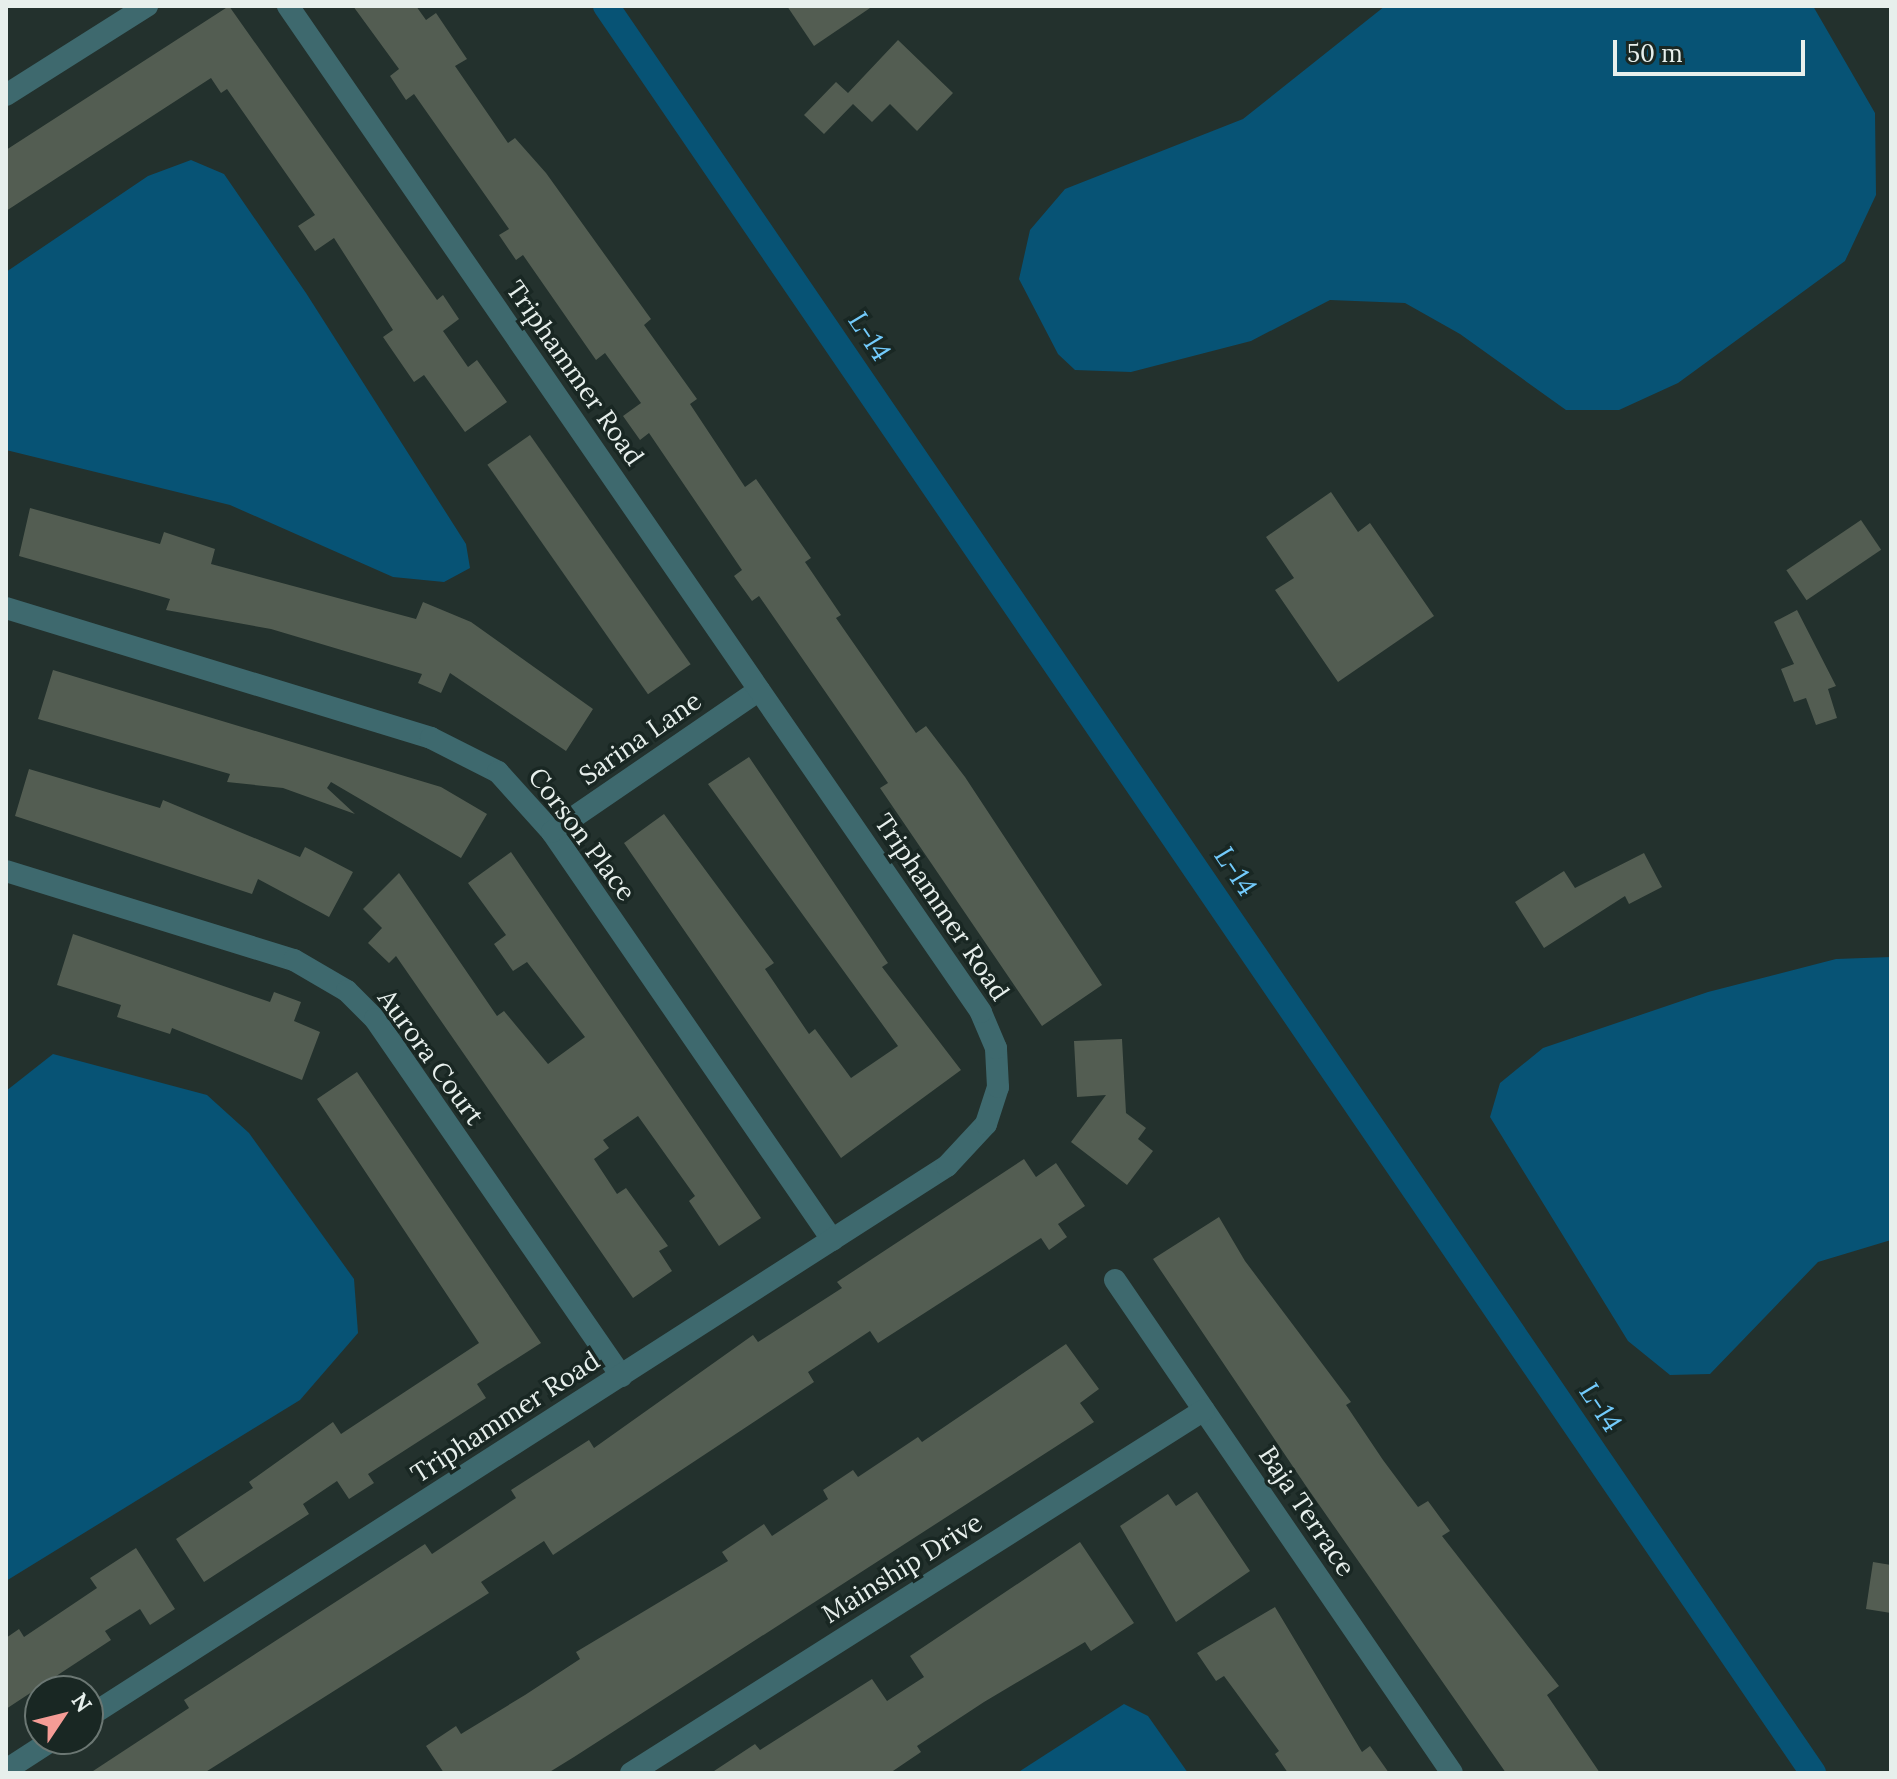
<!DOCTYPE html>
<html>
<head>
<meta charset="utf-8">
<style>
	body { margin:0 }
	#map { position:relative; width:1897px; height:1779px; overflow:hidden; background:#23312d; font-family:Lora,serif }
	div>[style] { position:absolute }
	.water>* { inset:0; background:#075375 }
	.canal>* { height:26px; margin:-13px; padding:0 13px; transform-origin:13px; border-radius:13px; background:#075375 }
	.building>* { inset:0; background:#535d52; transform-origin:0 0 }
	.minor>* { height:22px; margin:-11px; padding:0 11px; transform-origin:11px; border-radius:11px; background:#3e696e }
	span { translate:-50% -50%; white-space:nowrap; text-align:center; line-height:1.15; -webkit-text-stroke:7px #192723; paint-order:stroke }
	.street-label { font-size:26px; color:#e7efec }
	.water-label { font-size:28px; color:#73cbfc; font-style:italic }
	.frame { position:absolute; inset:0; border:8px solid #e7efec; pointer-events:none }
	.north { position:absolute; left:24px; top:1675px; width:80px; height:80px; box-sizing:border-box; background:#192723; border:2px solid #6b7773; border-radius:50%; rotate:55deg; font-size:22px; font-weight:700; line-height:32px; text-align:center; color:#e7efec }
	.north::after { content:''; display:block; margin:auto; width:28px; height:36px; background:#f59c96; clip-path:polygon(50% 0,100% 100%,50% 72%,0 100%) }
	.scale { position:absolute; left:1613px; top:40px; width:192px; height:36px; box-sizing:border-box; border:4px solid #e7efec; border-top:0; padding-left:10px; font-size:24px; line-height:28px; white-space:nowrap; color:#e7efec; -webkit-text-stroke:6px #192723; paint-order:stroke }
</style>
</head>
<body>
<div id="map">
	<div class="water">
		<i style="clip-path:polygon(1385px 6px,1813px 6px,1875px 113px,1876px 195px,1845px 261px,1678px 383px,1619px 410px,1566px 410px,1460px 334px,1405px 303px,1330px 300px,1251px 341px,1131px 372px,1075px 370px,1058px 354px,1019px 279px,1030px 230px,1065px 189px,1243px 119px)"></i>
		<i style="clip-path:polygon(191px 160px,224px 174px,306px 293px,466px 544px,470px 568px,444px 582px,393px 577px,230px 505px,6px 450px,6px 272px,148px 176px)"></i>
		<i style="clip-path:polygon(1891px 957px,1891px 1240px,1818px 1262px,1710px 1374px,1670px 1375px,1628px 1341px,1490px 1117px,1500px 1083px,1543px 1048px,1708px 992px,1836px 959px)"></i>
		<i style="clip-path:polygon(53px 1054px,207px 1095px,249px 1133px,354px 1279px,358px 1333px,300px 1400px,6px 1581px,6px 1091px)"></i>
		<i style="clip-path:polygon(1124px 1704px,1148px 1716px,1188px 1773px,1017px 1773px)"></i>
	</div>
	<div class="canal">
		<i style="left:606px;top:6px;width:2140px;rotate:55.66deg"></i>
	</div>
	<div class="building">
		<i style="clip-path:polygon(229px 6px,437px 300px,443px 295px,459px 319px,443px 331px,468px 367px,477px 360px,507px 402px,465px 432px,424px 375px,414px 382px,383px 337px,393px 330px,334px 238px,315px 251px,298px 226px,315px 215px,227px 89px,221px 93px,211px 78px,6px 211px,6px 150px)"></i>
		<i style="clip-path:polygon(353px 6px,416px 6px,426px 20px,436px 13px,467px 59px,455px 66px,508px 143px,515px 138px,546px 173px,651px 319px,644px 325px,697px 399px,690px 404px,745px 487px,756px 479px,811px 558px,805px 562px,841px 615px,836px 618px,916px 733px,926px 726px,965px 777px,1102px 985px,1042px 1026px,880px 788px,888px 783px,842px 716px,759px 596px,752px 601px,734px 576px,742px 570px,649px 433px,640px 440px,623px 416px,641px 403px,605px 353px,596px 360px,523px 255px,516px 260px,499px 235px,509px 229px,414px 94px,406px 100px,390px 76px,399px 69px)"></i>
		<i style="clip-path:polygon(787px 6px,873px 6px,814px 46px)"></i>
		<i style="clip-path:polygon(898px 40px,953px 93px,917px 131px,890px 104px,872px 122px,853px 104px,824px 134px,804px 115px,836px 82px,848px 93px)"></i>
		<i style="left:530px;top:435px;width:280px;height:52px;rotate:55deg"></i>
		<i style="clip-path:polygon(1331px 492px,1358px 532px,1370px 523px,1434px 616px,1338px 682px,1275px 590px,1294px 578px,1266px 537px)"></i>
		<i style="clip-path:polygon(30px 508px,160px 544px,164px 532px,215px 549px,211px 564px,416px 619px,423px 602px,471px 622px,593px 709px,566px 751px,450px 673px,441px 693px,418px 683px,422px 674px,271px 629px,166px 610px,170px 599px,19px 556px)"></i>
		<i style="left:1861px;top:520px;width:36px;height:90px;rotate:56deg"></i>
		<i style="clip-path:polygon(1797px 610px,1836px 686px,1828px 689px,1837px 718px,1816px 725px,1806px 698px,1794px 702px,1781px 669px,1794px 664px,1774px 622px)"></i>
		<i style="clip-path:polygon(53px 670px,441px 787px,487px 814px,461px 858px,331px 782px,327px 788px,355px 814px,283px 788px,227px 782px,230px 774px,38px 719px)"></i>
		<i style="clip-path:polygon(749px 757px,888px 963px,882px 967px,961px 1070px,841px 1158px,624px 843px,664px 814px,774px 963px,765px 969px,809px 1034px,815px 1029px,851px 1078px,898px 1046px,708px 784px)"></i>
		<i style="clip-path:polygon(29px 769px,160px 808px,163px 800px,300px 857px,305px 847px,353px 872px,329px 917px,258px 879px,252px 894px,15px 816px)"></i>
		<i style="clip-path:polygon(511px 852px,761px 1218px,719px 1246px,689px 1201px,695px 1196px,638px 1116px,603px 1140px,609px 1148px,594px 1159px,617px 1194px,626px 1188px,668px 1246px,659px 1251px,672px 1271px,633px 1298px,396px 956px,389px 963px,368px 943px,382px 928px,363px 909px,399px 873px,497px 1016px,504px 1011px,548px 1064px,585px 1037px,527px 962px,513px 971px,494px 944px,506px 935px,468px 883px)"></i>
		<i style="clip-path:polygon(1644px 853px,1662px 887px,1629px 904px,1625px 896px,1544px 948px,1515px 902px,1564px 871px,1575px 888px)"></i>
		<i style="clip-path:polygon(73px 934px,270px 1002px,274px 992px,301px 1002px,294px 1021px,320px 1032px,302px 1080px,172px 1028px,170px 1034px,117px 1017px,121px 1005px,57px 985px)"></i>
		<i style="clip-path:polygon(1122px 1039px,1126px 1113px,1146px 1128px,1138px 1139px,1153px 1151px,1127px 1185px,1071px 1142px,1106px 1095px,1077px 1097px,1074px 1041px)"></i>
		<i style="clip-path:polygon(357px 1072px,541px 1343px,477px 1384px,486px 1398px,368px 1474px,374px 1483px,349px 1499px,337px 1481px,303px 1504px,309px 1514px,204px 1582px,176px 1539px,253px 1488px,249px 1482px,333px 1422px,341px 1434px,479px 1343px,317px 1099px)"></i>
		<i style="clip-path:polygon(1024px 1159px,1036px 1177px,1056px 1163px,1085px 1206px,1058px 1224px,1067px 1237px,1049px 1250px,1041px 1238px,878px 1343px,870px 1331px,808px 1372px,814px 1382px,553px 1555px,544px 1541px,481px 1582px,489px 1593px,204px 1773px,90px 1773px,189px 1708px,184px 1700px,209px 1684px,425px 1544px,432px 1554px,516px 1498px,511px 1490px,589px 1440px,594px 1448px,753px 1335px,758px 1342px,842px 1288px,837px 1282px)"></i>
		<i style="clip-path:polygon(1219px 1217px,1245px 1261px,1351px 1402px,1346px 1405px,1383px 1460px,1418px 1507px,1428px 1501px,1450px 1531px,1442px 1536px,1559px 1686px,1547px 1695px,1600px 1773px,1506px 1773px,1306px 1486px,1153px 1259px)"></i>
		<i style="clip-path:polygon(1066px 1344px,1099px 1389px,1080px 1403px,1094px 1422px,574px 1757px,548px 1773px,444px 1773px,426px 1746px,456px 1726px,461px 1734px,525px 1695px,580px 1659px,576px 1652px,728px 1561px,722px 1552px,764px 1524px,772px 1536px,828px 1499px,823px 1490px,853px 1470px,858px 1477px,918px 1437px,922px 1442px)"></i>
		<i style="clip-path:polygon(1197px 1492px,1250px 1571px,1176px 1622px,1120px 1526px,1168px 1494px,1176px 1506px)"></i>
		<i style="clip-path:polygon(1080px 1542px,1134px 1623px,1091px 1651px,1085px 1642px,984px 1702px,917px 1746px,921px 1752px,890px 1773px,711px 1773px,755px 1744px,760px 1750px,872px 1679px,887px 1701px,924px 1677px,910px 1656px)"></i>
		<i style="clip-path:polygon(136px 1548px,175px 1609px,150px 1625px,140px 1609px,105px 1631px,111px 1640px,6px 1709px,6px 1638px,19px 1629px,24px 1637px,97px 1588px,90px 1578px)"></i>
		<i style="clip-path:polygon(1873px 1562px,1891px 1565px,1891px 1613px,1866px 1609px)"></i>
		<i style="clip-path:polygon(1275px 1607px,1362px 1752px,1370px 1746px,1389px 1773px,1288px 1773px,1275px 1754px,1279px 1751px,1224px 1676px,1216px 1681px,1197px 1653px)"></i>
	</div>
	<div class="minor">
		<i style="left:6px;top:95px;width:167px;rotate:-32.3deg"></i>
		<i style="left:6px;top:608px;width:444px;rotate:17deg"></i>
		<i style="left:431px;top:738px;width:75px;rotate:26.9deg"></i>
		<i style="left:498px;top:772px;width:81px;rotate:48deg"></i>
		<i style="left:552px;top:832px;width:495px;rotate:55.5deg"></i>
		<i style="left:552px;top:832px;width:251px;rotate:-34.4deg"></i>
		<i style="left:6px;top:871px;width:301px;rotate:17.2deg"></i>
		<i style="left:294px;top:960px;width:61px;rotate:30.3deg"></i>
		<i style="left:347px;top:991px;width:40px;rotate:45deg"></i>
		<i style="left:375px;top:1019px;width:434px;rotate:55.4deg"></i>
		<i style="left:1115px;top:1280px;width:597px;rotate:55.64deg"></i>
		<i style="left:88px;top:1717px;width:1021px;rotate:-32.68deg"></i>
		<i style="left:947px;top:1166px;width:57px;rotate:-47.1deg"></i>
		<i style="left:986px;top:1124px;width:39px;rotate:-72deg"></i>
		<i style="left:998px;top:1087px;width:39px;rotate:-93deg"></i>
		<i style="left:996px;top:1048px;width:39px;rotate:-113deg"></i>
		<i style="left:981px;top:1012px;width:1222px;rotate:-124.56deg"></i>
		<i style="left:6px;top:1770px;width:57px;rotate:-32.9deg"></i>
		<i style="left:631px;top:1773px;width:678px;rotate:-32.35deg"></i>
	</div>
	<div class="street-label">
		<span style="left:575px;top:373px;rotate:55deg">Triphammer Road</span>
		<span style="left:640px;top:738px;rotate:-35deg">Sarina Lane</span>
		<span style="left:582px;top:834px;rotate:53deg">Corson Place</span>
		<span style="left:942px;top:907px;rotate:56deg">Triphammer Road</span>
		<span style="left:431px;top:1057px;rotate:54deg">Aurora Court</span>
		<span style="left:505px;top:1417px;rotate:-33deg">Triphammer Road</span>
		<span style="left:1307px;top:1511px;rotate:56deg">Baja Terrace</span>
		<span style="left:902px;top:1568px;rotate:-32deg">Mainship Drive</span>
	</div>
	<div class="water-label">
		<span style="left:870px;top:336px;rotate:56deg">L-14</span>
		<span style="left:1236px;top:871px;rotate:56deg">L-14</span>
		<span style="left:1601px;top:1407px;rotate:56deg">L-14</span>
	</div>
	<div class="frame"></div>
	<div class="north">N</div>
	<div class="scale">50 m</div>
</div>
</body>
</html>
